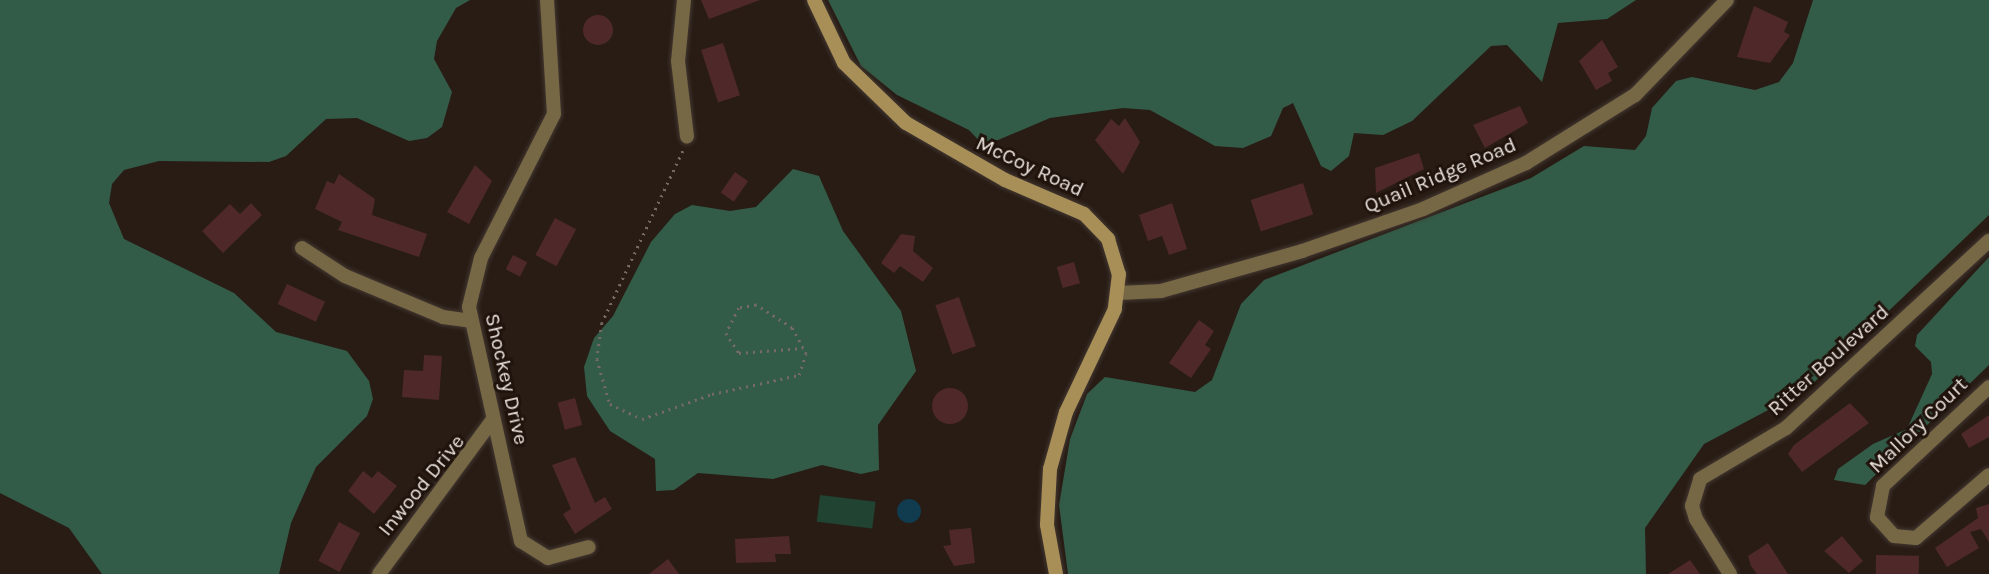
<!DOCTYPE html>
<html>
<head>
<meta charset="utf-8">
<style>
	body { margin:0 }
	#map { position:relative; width:1989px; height:574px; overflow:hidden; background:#281c15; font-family:Karla,sans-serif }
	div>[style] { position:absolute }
	.green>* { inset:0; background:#204332; transform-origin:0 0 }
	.forest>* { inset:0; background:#335c48 }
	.water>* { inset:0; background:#113b4e }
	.round { border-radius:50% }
	.building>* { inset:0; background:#4f2929; transform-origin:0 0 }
	.path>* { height:2.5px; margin-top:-1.25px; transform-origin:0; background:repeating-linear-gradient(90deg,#756a64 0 2px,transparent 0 7px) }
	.roads { filter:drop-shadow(0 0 2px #433831) drop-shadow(0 0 2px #433831) }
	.street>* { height:14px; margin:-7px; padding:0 7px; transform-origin:7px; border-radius:7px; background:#766745 }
	.secondary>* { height:14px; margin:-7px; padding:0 7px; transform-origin:7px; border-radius:7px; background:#a88f58 }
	span { translate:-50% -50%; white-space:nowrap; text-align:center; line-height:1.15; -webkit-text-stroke:6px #1f130c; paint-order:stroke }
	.street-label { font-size:21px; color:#eae1dc }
</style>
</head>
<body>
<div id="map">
	<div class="green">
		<i style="left:820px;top:495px;width:56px;height:27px;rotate:7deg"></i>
	</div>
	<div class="forest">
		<i style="clip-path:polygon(0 0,470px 0,456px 8px,437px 41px,434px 59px,452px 92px,442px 127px,427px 138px,409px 141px,357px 118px,326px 119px,286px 156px,269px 162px,159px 161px,124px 170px,112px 184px,109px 203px,124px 239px,234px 293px,276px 332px,347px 351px,369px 381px,373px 399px,367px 416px,316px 467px,291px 523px,279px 574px,102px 574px,69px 528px,0 493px)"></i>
		<i style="clip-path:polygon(828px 0,1636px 0,1607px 19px,1558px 23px,1542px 82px,1507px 45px,1491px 46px,1412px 121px,1383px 135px,1354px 133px,1349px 156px,1331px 171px,1321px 166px,1293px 103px,1283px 108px,1271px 136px,1243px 148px,1215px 146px,1150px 110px,1123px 108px,1050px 118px,984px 146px,969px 130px,897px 95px,861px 66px)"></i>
		<i style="clip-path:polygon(1813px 0,1989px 0,1989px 215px,1806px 390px,1704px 444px,1645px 528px,1646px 574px,1068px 574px,1059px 505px,1070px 439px,1087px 394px,1105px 377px,1195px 392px,1212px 380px,1241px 304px,1264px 280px,1531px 178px,1584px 146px,1635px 150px,1646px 136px,1652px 108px,1676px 81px,1692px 77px,1755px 90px,1779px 82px,1793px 63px)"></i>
		<i style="clip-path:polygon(793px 169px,819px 176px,843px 231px,901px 311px,916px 371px,878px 425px,879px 470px,861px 474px,822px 465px,773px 479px,698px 473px,674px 490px,656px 491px,655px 459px,610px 431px,587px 396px,584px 367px,594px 338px,613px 316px,651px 242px,675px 214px,692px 205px,730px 211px,756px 207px)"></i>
		<i style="clip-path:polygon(1989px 257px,1989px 365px,1865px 485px,1834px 480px,1838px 469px,1873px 444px,1907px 429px,1932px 374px,1931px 362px,1915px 346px,1917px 335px)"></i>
	</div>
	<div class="water">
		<i class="round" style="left:897px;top:499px;width:24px;height:24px"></i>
	</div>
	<div class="building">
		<i style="clip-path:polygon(701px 0,760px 0,709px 19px)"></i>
		<i style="clip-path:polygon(1754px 6px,1788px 22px,1784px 32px,1790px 35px,1770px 63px,1737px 57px)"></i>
		<i class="round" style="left:583px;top:15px;width:30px;height:30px"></i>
		<i style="clip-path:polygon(1602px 40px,1618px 67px,1608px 73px,1612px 81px,1596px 90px,1579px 61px)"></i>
		<i style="left:723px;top:43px;width:55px;height:23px;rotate:72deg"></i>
		<i style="clip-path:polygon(1520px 106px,1528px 123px,1485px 148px,1473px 125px)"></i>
		<i style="clip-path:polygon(1125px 118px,1140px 142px,1123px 174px,1095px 140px,1111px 119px,1119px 126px)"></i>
		<i style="clip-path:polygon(1419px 153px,1424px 169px,1376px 193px,1375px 168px)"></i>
		<i style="clip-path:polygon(475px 165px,492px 181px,469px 224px,447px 212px)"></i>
		<i style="left:735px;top:172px;width:16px;height:25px;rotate:35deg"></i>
		<i style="clip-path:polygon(339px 174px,375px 199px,372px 215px,427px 234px,419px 257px,338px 230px,342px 222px,315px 209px,327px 181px,334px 184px)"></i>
		<i style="left:1303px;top:183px;width:33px;height:55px;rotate:72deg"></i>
		<i style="clip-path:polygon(251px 203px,262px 215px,223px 253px,202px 231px,230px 204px,240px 214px)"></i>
		<i style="clip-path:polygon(1172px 203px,1187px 249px,1169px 255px,1162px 236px,1148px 241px,1139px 215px)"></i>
		<i style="left:555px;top:218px;width:24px;height:42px;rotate:28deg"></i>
		<i style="clip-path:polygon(901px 234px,915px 236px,913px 251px,933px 268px,923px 282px,900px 266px,894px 273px,881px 263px)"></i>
		<i style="left:513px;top:255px;width:16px;height:16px;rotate:27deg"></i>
		<i style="left:1074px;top:262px;width:22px;height:18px;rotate:74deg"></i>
		<i style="left:287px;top:284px;width:42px;height:22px;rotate:25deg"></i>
		<i style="left:959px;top:297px;width:52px;height:25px;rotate:71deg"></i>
		<i style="clip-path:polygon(1199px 320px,1214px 331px,1205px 345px,1211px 349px,1191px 378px,1169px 363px)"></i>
		<i style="clip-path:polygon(424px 355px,442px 356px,439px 400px,402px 397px,404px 370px,423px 371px)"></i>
		<i class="round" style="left:932px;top:388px;width:36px;height:36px"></i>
		<i style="left:575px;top:398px;width:28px;height:18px;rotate:75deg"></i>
		<i style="clip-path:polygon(1850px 403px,1869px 423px,1802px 472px,1788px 454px,1794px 445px)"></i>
		<i style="clip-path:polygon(1989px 415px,1989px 437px,1969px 448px,1961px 434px)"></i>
		<i style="clip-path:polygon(575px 457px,595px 503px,605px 497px,612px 509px,575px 534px,563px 514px,571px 509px,552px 465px)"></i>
		<i style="clip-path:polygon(363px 471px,372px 478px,378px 471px,397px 486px,374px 514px,348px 491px)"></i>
		<i style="clip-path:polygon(1989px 504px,1989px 542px,1981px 529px,1970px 532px,1979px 548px,1947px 567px,1935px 548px,1978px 518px,1976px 508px)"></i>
		<i style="left:339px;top:522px;width:24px;height:44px;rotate:28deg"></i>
		<i style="clip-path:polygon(971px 528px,975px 563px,954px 566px,943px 546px,951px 545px,949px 530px)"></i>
		<i style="clip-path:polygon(789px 536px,791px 554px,775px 554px,776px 562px,736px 563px,735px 539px)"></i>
		<i style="clip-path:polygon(1842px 536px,1863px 561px,1849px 573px,1824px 551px)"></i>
		<i style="clip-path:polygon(1768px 543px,1788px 574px,1757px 574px,1751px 566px,1748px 556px)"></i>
		<i style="left:1876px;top:555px;width:43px;height:19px;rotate:1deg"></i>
		<i style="clip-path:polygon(668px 559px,679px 574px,649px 574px)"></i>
		<i style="clip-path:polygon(1690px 560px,1700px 574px,1668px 574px)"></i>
	</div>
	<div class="path">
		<i style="left:683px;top:151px;width:190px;rotate:115.2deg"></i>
		<i style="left:602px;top:323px;width:36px;rotate:98deg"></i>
		<i style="left:597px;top:359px;width:47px;rotate:73.9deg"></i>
		<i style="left:610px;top:404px;width:35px;rotate:25deg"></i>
		<i style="left:642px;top:419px;width:74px;rotate:-19.7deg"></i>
		<i style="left:712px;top:394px;width:89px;rotate:-12.3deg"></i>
		<i style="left:799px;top:375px;width:22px;rotate:-72deg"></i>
		<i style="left:806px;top:354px;width:7px;rotate:-117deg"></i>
		<i style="left:803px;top:348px;width:23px;rotate:-119deg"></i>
		<i style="left:792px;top:328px;width:43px;rotate:-147.4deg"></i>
		<i style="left:756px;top:305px;width:17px;rotate:170deg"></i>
		<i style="left:739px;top:308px;width:28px;rotate:117deg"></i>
		<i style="left:726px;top:333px;width:24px;rotate:57deg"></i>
		<i style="left:739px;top:353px;width:64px;rotate:-4.5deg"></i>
	</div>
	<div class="roads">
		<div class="street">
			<i style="left:547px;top:0;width:114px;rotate:86.5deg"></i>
			<i style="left:554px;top:114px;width:161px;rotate:116.9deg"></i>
			<i style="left:481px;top:258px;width:50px;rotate:103.8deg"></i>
			<i style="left:469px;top:307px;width:240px;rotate:77.5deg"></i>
			<i style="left:521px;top:541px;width:32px;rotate:32deg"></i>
			<i style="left:548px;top:558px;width:42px;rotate:-15deg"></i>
			<i style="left:684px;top:0;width:61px;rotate:95.6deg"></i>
			<i style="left:678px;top:61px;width:76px;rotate:83.2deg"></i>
			<i style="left:302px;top:248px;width:51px;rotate:33.1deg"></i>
			<i style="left:345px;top:276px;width:106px;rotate:22.7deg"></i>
			<i style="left:443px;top:317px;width:28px;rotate:8deg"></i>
			<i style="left:1119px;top:293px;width:42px;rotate:-2.7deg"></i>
			<i style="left:1161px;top:291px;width:147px;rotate:-15.8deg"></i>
			<i style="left:1302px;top:251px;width:128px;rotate:-19.1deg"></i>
			<i style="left:1423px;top:209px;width:113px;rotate:-24.1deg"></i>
			<i style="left:1526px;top:163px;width:128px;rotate:-32deg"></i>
			<i style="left:1635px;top:95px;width:132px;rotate:-45.9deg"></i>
			<i style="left:1989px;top:387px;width:145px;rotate:137deg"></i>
			<i style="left:1883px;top:486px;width:32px;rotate:101deg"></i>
			<i style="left:1877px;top:517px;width:25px;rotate:48deg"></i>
			<i style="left:1894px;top:536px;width:22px;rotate:5deg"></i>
			<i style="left:1916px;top:538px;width:96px;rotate:-40.8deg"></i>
			<i style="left:379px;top:574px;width:190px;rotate:-53.6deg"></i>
			<i style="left:1730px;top:574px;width:65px;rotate:-121.7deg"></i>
			<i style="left:1696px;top:519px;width:14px;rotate:-107deg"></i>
			<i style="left:1692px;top:506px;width:28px;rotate:-73deg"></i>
			<i style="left:1700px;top:479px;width:100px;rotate:-30.7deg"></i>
			<i style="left:1786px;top:428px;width:276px;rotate:-42.7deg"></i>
		</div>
		<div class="secondary">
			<i style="left:814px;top:0;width:70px;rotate:64.5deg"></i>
			<i style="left:844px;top:63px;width:86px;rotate:44.1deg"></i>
			<i style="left:906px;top:123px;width:114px;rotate:29.9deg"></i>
			<i style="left:1005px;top:180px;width:86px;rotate:23.3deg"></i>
			<i style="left:1084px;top:214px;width:35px;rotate:46deg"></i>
			<i style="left:1108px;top:239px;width:37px;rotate:73deg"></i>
			<i style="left:1119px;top:274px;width:35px;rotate:97deg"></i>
			<i style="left:1115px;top:309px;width:114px;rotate:115.4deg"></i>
			<i style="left:1066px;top:412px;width:59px;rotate:105.7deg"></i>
			<i style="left:1050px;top:469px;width:56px;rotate:93.1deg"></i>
			<i style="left:1047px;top:525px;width:50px;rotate:79.6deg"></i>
		</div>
	</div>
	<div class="street-label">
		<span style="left:1030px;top:166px;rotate:25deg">McCoy Road</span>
		<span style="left:1440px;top:175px;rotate:-23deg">Quail Ridge Road</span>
		<span style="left:1828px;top:360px;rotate:-42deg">Ritter Boulevard</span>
		<span style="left:507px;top:379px;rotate:77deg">Shockey Drive</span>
		<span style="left:1918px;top:425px;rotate:-44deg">Mallory Court</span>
		<span style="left:421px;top:485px;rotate:-51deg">Inwood Drive</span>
	</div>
</div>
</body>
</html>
